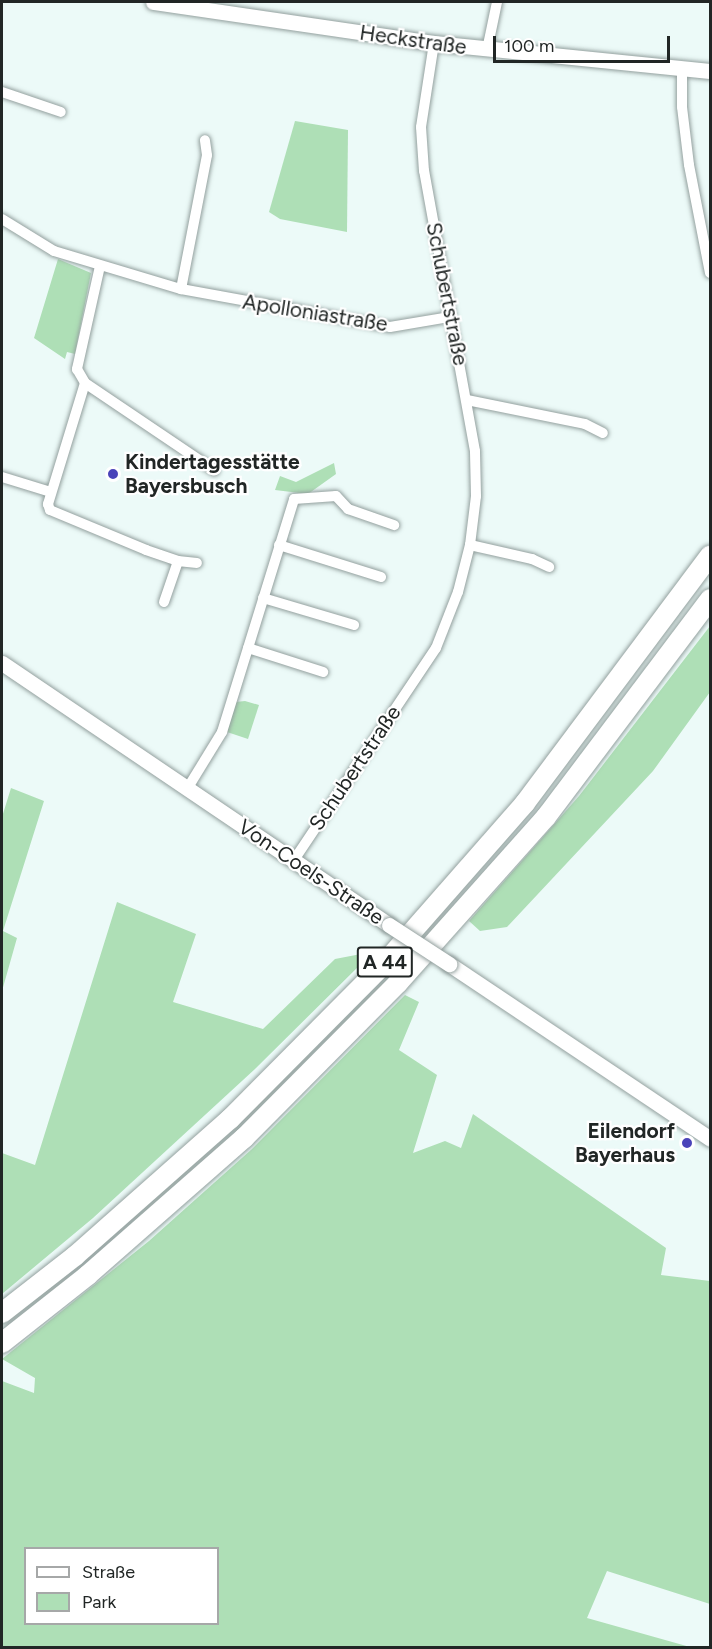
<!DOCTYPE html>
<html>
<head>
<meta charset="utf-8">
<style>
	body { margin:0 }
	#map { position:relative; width:712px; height:1649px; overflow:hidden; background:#ecfaf8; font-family:Figtree,sans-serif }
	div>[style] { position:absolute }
	.green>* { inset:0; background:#aedfb6 }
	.roads { filter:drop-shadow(0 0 2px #93a09e) drop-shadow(0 0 2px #93a09e) }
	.street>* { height:10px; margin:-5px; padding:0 5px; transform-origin:5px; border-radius:5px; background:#fff }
	.secondary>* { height:15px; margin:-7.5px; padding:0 7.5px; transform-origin:7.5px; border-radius:7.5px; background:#fff }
	.highway>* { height:20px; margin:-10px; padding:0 10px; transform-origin:10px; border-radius:10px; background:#fff }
	.bridges { filter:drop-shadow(0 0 2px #93a09e) drop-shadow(0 0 2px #93a09e) }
	.secondary-bridge>* { height:15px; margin:-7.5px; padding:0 7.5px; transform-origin:7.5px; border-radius:7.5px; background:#fff }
	.dots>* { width:16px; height:16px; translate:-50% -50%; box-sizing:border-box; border:3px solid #fff; border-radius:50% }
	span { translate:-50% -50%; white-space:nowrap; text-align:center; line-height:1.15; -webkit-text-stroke:4.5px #fff; paint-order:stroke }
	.shield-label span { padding:2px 4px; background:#fff; border:2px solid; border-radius:4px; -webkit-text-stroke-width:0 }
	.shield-label { font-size:20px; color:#212625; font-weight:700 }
	.street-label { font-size:21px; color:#212625 }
	.poi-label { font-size:21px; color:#212625; font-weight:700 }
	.left { translate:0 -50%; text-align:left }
	.right { translate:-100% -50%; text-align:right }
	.frame { position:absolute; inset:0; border:3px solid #212625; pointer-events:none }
	.legend { position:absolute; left:24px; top:1547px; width:195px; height:78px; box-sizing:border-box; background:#fff; border:2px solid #a6a8a8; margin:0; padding:8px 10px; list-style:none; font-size:18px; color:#212625 }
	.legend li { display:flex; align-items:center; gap:12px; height:30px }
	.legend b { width:30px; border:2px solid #a6a8a8 }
	.scale { position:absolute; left:493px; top:36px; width:177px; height:27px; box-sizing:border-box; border:3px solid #212625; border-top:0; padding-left:8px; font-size:18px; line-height:21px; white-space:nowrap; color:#212625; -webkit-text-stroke:4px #fff; paint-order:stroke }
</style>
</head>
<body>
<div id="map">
	<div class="green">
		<i style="clip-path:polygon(295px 121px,348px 130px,347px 232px,280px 219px,269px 212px)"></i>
		<i style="clip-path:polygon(58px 259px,91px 273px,75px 354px,67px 352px,65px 359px,34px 338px)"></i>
		<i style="clip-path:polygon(334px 463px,336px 474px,308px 494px,275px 490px,280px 476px,296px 482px)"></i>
		<i style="clip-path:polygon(710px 626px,710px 692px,653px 771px,507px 927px,480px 931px,469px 921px,579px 796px)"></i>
		<i style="clip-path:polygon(245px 701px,259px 705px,248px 739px,227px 732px,236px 702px)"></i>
		<i style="clip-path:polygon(11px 788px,44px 801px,3px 931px,17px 938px,2px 991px,2px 817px)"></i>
		<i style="clip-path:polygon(117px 902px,196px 934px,173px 1002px,263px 1029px,335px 959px,361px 954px,366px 959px,255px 1069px,93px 1218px,2px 1294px,2px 1153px,35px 1165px)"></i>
		<i style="clip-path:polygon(evenodd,405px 995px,419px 1002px,399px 1050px,437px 1075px,413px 1153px,445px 1141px,461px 1148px,473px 1114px,666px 1248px,661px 1275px,710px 1281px,710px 1604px,607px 1571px,587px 1618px,690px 1647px,2px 1647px,2px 1381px,34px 1393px,35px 1378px,2px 1359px,149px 1241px,252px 1149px,405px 995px,26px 1548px,218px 1548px,218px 1624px,26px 1624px,26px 1548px)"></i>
	</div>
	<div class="roads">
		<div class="street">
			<i style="left:487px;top:50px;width:49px;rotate:-78.2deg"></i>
			<i style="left:682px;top:68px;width:39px;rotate:90deg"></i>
			<i style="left:682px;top:107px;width:58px;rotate:83.1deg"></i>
			<i style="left:689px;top:165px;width:110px;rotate:79deg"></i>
			<i style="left:2px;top:92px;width:62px;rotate:18.7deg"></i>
			<i style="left:2px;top:219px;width:61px;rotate:31.6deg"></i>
			<i style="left:54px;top:251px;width:133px;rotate:16.7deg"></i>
			<i style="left:181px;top:289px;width:212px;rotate:10.3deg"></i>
			<i style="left:390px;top:327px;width:61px;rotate:-9.5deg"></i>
			<i style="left:100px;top:266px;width:106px;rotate:102.6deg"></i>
			<i style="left:77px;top:369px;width:16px;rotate:60deg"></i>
			<i style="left:85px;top:383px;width:127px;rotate:107deg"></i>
			<i style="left:48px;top:504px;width:6px;rotate:72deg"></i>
			<i style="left:50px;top:510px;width:104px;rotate:22.6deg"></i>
			<i style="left:146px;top:550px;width:34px;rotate:19deg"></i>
			<i style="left:178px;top:561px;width:19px;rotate:6deg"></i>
			<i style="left:181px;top:289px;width:136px;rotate:-79deg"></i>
			<i style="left:207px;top:155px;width:15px;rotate:-98deg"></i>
			<i style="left:85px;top:383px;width:156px;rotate:34deg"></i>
			<i style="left:467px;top:400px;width:120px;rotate:11.5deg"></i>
			<i style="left:585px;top:424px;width:20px;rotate:27deg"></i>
			<i style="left:2px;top:477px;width:51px;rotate:17deg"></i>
			<i style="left:279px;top:545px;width:107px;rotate:17.4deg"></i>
			<i style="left:470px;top:545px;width:64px;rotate:12.7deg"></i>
			<i style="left:532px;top:559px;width:19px;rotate:25deg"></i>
			<i style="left:263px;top:598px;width:95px;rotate:16.5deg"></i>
			<i style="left:164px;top:602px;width:43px;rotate:-71.1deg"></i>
			<i style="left:248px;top:648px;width:79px;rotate:17.7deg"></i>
			<i style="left:187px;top:789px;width:67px;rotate:-58.4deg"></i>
			<i style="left:222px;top:732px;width:244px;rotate:-72.8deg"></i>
			<i style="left:294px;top:499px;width:42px;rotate:-4.1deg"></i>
			<i style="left:336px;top:496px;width:18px;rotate:47deg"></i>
			<i style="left:348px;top:509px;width:49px;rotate:19.2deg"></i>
			<i style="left:294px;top:860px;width:255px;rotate:-56.2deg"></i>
			<i style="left:436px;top:648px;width:60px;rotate:-68.6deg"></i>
			<i style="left:458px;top:592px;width:49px;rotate:-75.7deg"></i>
			<i style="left:470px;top:545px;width:49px;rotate:-83deg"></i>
			<i style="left:476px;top:496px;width:45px;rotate:-91.3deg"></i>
			<i style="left:475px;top:451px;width:285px;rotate:-100.3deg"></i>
			<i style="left:424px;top:171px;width:44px;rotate:-93.9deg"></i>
			<i style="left:421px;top:127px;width:85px;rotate:-81.2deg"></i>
		</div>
		<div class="secondary">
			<i style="left:153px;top:2px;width:284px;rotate:8.3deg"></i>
			<i style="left:434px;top:43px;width:277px;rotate:5.8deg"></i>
			<i style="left:2px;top:663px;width:467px;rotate:34.1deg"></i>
			<i style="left:449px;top:964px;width:314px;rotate:33.8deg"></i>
		</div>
		<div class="highway">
			<i style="left:2px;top:1313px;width:93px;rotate:-38deg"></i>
			<i style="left:75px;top:1256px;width:207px;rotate:-41.5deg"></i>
			<i style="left:230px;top:1119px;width:216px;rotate:-45.2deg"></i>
			<i style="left:382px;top:966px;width:217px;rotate:-48.7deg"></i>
			<i style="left:525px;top:803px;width:309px;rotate:-53.2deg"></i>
			<i style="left:2px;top:1343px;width:110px;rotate:-38.3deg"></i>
			<i style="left:88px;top:1275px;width:208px;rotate:-41.3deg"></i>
			<i style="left:244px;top:1138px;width:218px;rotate:-45.2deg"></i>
			<i style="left:398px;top:983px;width:222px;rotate:-48.3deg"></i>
			<i style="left:546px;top:817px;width:273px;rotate:-53deg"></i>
		</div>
	</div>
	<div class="bridges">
		<div class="secondary-bridge">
			<i style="left:389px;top:925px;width:72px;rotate:33deg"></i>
		</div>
	</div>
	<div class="dots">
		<i style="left:113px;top:474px;background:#4a43b9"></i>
		<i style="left:687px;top:1143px;background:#4a43b9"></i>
	</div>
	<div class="shield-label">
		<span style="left:385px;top:962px">A 44</span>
	</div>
	<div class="street-label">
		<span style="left:413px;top:40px;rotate:8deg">Heckstraße</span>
		<span style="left:447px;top:294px;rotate:79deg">Schubertstraße</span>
		<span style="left:315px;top:313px;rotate:9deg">Apolloniastraße</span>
		<span style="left:355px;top:768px;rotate:-56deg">Schubertstraße</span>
		<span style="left:311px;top:872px;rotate:34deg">Von-Coels-Straße</span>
	</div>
	<div class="poi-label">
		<span class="left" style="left:125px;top:474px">Kindertagesstätte<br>Bayersbusch</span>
		<span class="right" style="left:675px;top:1143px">Eilendorf<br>Bayerhaus</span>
	</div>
	<div class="frame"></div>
	<ul class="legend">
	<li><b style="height:8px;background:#fff"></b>Straße</li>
	<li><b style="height:16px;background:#aedfb6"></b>Park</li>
	</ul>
	<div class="scale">100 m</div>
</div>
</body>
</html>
